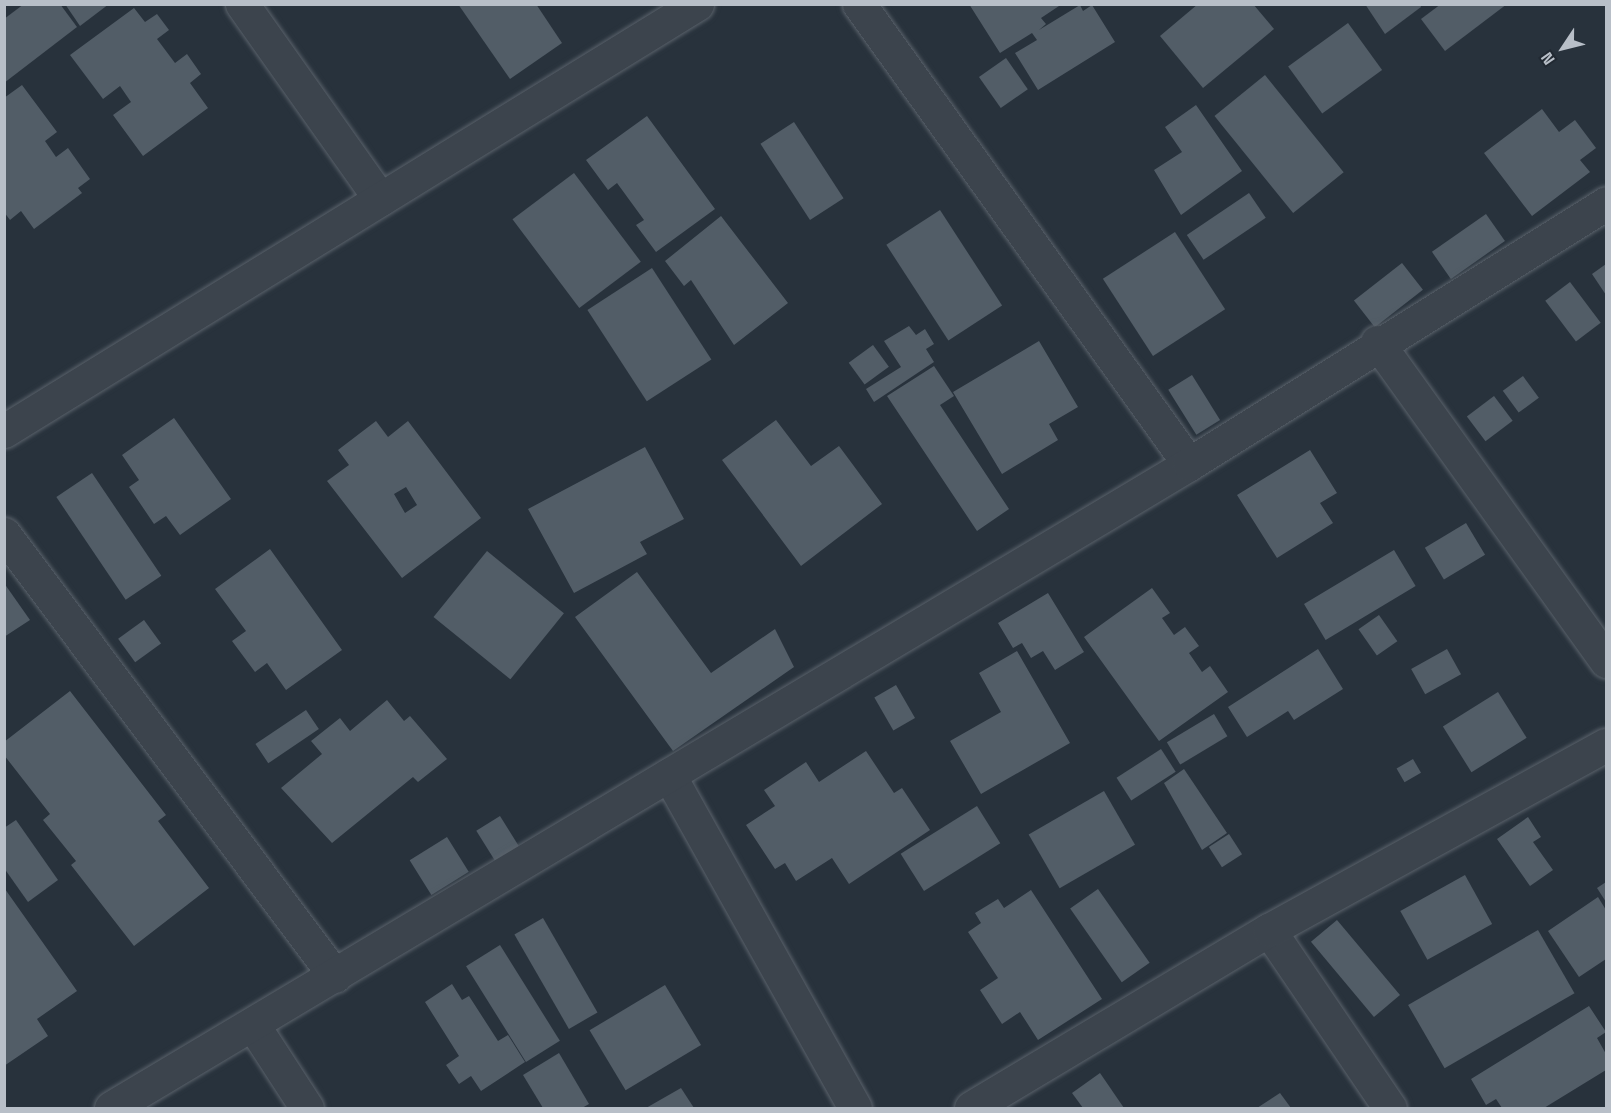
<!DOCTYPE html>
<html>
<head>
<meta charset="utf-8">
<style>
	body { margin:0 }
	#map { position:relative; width:1611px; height:1113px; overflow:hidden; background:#28323c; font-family:"Space Grotesk",sans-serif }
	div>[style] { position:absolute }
	.building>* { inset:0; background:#525d67; transform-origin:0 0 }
	.roads { filter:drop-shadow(0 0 2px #5a626b) drop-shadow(0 0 2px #5a626b) }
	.minor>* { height:33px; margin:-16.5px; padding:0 16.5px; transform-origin:16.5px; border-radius:16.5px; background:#3c444d }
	span { translate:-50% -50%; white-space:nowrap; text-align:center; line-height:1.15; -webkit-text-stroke:4.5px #212932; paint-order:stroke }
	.frame { position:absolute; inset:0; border:6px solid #b8bfc8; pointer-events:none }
	.north { position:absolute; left:1533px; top:18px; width:60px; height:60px; -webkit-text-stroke:4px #212932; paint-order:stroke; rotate:235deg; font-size:16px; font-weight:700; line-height:24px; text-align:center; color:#b8bfc8 }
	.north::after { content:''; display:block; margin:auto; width:21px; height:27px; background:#b8bfc8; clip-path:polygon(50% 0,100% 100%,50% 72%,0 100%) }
</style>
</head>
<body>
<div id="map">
	<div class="building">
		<i style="clip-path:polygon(24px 4px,60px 4px,77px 27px,4px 83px,4px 19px)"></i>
		<i style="clip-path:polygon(65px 4px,109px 4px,80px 26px)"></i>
		<i style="clip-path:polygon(458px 4px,536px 4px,562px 43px,510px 79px)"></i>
		<i style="clip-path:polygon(969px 4px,1062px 4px,1041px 18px,1046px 24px,1039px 30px,1080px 5px,1083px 11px,1092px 5px,1115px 42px,1038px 90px,1015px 53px,1037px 40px,1032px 33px,1000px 53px)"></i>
		<i style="clip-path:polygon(1198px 4px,1253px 4px,1274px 29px,1203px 88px,1160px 36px)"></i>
		<i style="clip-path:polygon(1365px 4px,1420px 4px,1421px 7px,1385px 34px)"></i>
		<i style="clip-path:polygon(1441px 4px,1507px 4px,1445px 51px,1421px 19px)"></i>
		<i style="clip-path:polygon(134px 8px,145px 22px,157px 14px,169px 30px,157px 39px,175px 63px,187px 54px,201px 74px,190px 83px,208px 108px,143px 156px,113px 115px,131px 102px,120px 86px,103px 99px,70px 55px)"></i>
		<i style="left:1348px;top:23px;width:58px;height:74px;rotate:54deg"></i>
		<i style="left:1006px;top:58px;width:38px;height:33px;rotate:55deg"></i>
		<i style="left:1265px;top:75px;width:125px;height:65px;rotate:51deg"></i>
		<i style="clip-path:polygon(22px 85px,57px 132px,45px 141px,56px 157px,68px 148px,90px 179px,78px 188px,82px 193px,34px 229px,21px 211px,10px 220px,4px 212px,4px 98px)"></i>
		<i style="clip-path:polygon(1196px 105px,1242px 171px,1181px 215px,1154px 170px,1182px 152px,1165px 127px)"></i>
		<i style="clip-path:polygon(1542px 109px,1559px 132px,1575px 120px,1596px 148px,1580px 160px,1590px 172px,1532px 216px,1484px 153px)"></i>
		<i style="clip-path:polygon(647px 116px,715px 209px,656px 252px,636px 225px,644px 220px,617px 183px,608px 190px,586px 160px)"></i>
		<i style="left:794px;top:122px;width:91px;height:40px;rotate:57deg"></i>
		<i style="left:574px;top:173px;width:111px;height:77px;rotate:53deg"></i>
		<i style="left:1249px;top:193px;width:30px;height:75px;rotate:56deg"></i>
		<i style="left:940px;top:210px;width:114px;height:64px;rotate:57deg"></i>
		<i style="left:1486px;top:214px;width:33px;height:66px;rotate:55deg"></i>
		<i style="clip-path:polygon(721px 216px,788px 303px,734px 345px,691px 280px,684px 286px,665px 261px)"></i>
		<i style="left:1175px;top:232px;width:92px;height:86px;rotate:57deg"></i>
		<i style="left:1402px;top:263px;width:34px;height:61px;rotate:52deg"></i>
		<i style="clip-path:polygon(1606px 264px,1606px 295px,1592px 274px)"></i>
		<i style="left:652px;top:268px;width:109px;height:77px;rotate:57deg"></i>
		<i style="left:1570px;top:282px;width:51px;height:31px;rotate:53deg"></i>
		<i style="clip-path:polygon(909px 326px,916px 335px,925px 329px,934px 344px,926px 349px,934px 362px,874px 402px,866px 389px,901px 367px,884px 341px)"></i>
		<i style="clip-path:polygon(1039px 341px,1078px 407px,1049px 424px,1058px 440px,1002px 474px,953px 392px)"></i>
		<i style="left:873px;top:345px;width:27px;height:30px;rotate:54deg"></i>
		<i style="clip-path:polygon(934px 366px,954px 396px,940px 405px,1009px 509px,977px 531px,887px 396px)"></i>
		<i style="left:1192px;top:375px;width:53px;height:28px;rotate:58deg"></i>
		<i style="left:1523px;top:376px;width:27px;height:25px;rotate:54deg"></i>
		<i style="left:1494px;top:396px;width:31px;height:34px;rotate:53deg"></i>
		<i style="clip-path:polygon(174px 418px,231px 499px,180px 535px,166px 516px,154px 524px,129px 487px,139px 480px,122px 455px)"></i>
		<i style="clip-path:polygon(776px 420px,811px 466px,839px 446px,882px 504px,801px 566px,722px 460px)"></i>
		<i style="clip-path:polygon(evenodd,376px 421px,388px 437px,408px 421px,481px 518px,402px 578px,327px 481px,349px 465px,338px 450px,376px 421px,406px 487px,417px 505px,405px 513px,394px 494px,406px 487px)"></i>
		<i style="clip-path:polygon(645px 447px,684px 519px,640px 542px,647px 554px,574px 593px,528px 509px)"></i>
		<i style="clip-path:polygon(1310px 450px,1337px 493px,1320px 503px,1333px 523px,1277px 558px,1237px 495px)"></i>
		<i style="left:92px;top:473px;width:124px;height:43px;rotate:56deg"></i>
		<i style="left:1466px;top:523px;width:37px;height:48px;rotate:59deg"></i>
		<i style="clip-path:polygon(270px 549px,342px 650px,286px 690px,267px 663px,255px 672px,232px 641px,246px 631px,215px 589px)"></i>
		<i style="left:1394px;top:550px;width:42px;height:105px;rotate:59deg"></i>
		<i style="left:487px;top:551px;width:99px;height:85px;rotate:39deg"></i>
		<i style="clip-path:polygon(637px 572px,711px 673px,775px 629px,794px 667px,673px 751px,575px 617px)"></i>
		<i style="clip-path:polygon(4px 583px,30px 620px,4px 637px)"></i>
		<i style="clip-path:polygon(1152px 588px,1170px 613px,1162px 618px,1174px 635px,1185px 627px,1199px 646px,1189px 653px,1202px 672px,1210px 666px,1228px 692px,1159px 741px,1084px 637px)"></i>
		<i style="clip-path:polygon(1048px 593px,1084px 652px,1055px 670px,1043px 651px,1031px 658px,1022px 643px,1013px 648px,998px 623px)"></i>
		<i style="left:1379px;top:615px;width:32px;height:25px;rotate:55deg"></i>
		<i style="left:144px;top:620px;width:29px;height:32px;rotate:54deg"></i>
		<i style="clip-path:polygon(1318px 649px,1343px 689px,1294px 720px,1288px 711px,1247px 737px,1228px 707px)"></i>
		<i style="left:1447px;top:649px;width:29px;height:41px;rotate:61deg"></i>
		<i style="clip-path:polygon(1017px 651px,1070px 743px,981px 794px,950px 741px,1001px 712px,979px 673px)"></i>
		<i style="left:896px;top:685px;width:38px;height:25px;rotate:60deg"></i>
		<i style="clip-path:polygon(70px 691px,166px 815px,158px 821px,209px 888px,134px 946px,71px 865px,76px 861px,43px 820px,50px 814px,4px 755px,4px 742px)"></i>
		<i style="left:1498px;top:692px;width:54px;height:65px;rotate:58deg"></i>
		<i style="clip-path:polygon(387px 700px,404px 721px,410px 716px,447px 759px,418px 782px,413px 777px,332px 843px,281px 788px,322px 754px,311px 741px,340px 718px,350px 731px)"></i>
		<i style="left:306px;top:710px;width:23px;height:61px;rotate:56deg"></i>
		<i style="left:1214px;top:714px;width:26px;height:55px;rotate:59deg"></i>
		<i style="left:1161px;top:749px;width:27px;height:53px;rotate:57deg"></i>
		<i style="clip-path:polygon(866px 751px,894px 793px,902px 788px,930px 830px,849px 884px,832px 858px,796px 881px,785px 863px,775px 869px,746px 825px,775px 806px,764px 790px,806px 762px,819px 782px)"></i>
		<i style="left:1413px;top:759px;width:16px;height:19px;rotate:60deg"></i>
		<i style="clip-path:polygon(1184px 769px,1227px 833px,1202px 850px,1164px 783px)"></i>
		<i style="left:1104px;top:791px;width:62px;height:87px;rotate:60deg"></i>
		<i style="left:977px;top:806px;width:44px;height:90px;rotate:58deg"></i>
		<i style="left:500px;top:816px;width:36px;height:28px;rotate:58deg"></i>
		<i style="clip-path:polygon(1528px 817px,1541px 837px,1533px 842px,1553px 870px,1530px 886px,1497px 839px)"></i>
		<i style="clip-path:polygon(16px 820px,58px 880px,28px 902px,4px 868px,4px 828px)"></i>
		<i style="left:1229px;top:834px;width:24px;height:24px;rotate:57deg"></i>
		<i style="left:447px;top:837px;width:41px;height:44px;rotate:58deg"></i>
		<i style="left:1465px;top:875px;width:56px;height:74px;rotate:61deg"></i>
		<i style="clip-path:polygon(1606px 882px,1606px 902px,1597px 888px)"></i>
		<i style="clip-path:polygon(5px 889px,77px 991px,37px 1019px,48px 1036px,4px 1066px)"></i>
		<i style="left:1098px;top:889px;width:90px;height:34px;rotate:55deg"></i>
		<i style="clip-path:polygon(1031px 890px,1102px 999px,1038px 1040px,1020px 1012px,1002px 1024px,980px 990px,998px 978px,968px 932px,981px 923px,975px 913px,998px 899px,1004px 908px)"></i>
		<i style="clip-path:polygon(1598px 897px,1606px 910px,1606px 959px,1579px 977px,1548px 931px)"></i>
		<i style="left:543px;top:918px;width:109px;height:33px;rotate:60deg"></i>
		<i style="left:1337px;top:920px;width:98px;height:34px;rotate:50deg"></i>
		<i style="left:1538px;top:930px;width:73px;height:150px;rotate:60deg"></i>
		<i style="left:500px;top:945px;width:113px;height:40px;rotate:58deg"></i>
		<i style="clip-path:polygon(452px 984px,462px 1000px,469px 996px,498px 1041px,508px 1035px,525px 1062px,481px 1091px,471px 1076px,459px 1084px,446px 1065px,459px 1056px,425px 1002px)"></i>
		<i style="left:665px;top:985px;width:70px;height:88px;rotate:59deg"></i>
		<i style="clip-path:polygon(1589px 1006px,1606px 1032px,1597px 1038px,1606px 1054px,1606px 1070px,1544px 1108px,1502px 1108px,1496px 1099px,1486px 1105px,1471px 1079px)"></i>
		<i style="clip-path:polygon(559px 1053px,589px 1104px,582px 1108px,543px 1108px,523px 1075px)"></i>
		<i style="clip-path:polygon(1100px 1073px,1124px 1108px,1083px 1108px,1072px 1093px)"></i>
		<i style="clip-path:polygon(681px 1088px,694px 1108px,646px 1108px)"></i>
		<i style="clip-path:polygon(1280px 1093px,1291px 1108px,1257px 1108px)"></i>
	</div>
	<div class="roads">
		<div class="minor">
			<i style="left:242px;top:4px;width:239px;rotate:54.7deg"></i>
			<i style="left:859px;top:4px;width:566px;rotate:54.34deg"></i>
			<i style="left:1377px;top:342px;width:393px;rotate:54.3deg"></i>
			<i style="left:4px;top:431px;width:814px;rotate:-31.64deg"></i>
			<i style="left:4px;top:534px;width:552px;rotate:53.17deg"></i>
			<i style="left:669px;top:775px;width:381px;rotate:60.8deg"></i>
			<i style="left:1269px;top:930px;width:215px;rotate:55.8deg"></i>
			<i style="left:253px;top:1025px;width:99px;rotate:57deg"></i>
			<i style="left:111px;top:1108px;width:1256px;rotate:-30.85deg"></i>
			<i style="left:1189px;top:464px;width:492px;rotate:-32deg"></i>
			<i style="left:971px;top:1108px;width:347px;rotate:-30.9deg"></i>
			<i style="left:1269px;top:930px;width:384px;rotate:-28.8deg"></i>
		</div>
	</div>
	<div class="frame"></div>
	<div class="north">N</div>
</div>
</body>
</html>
